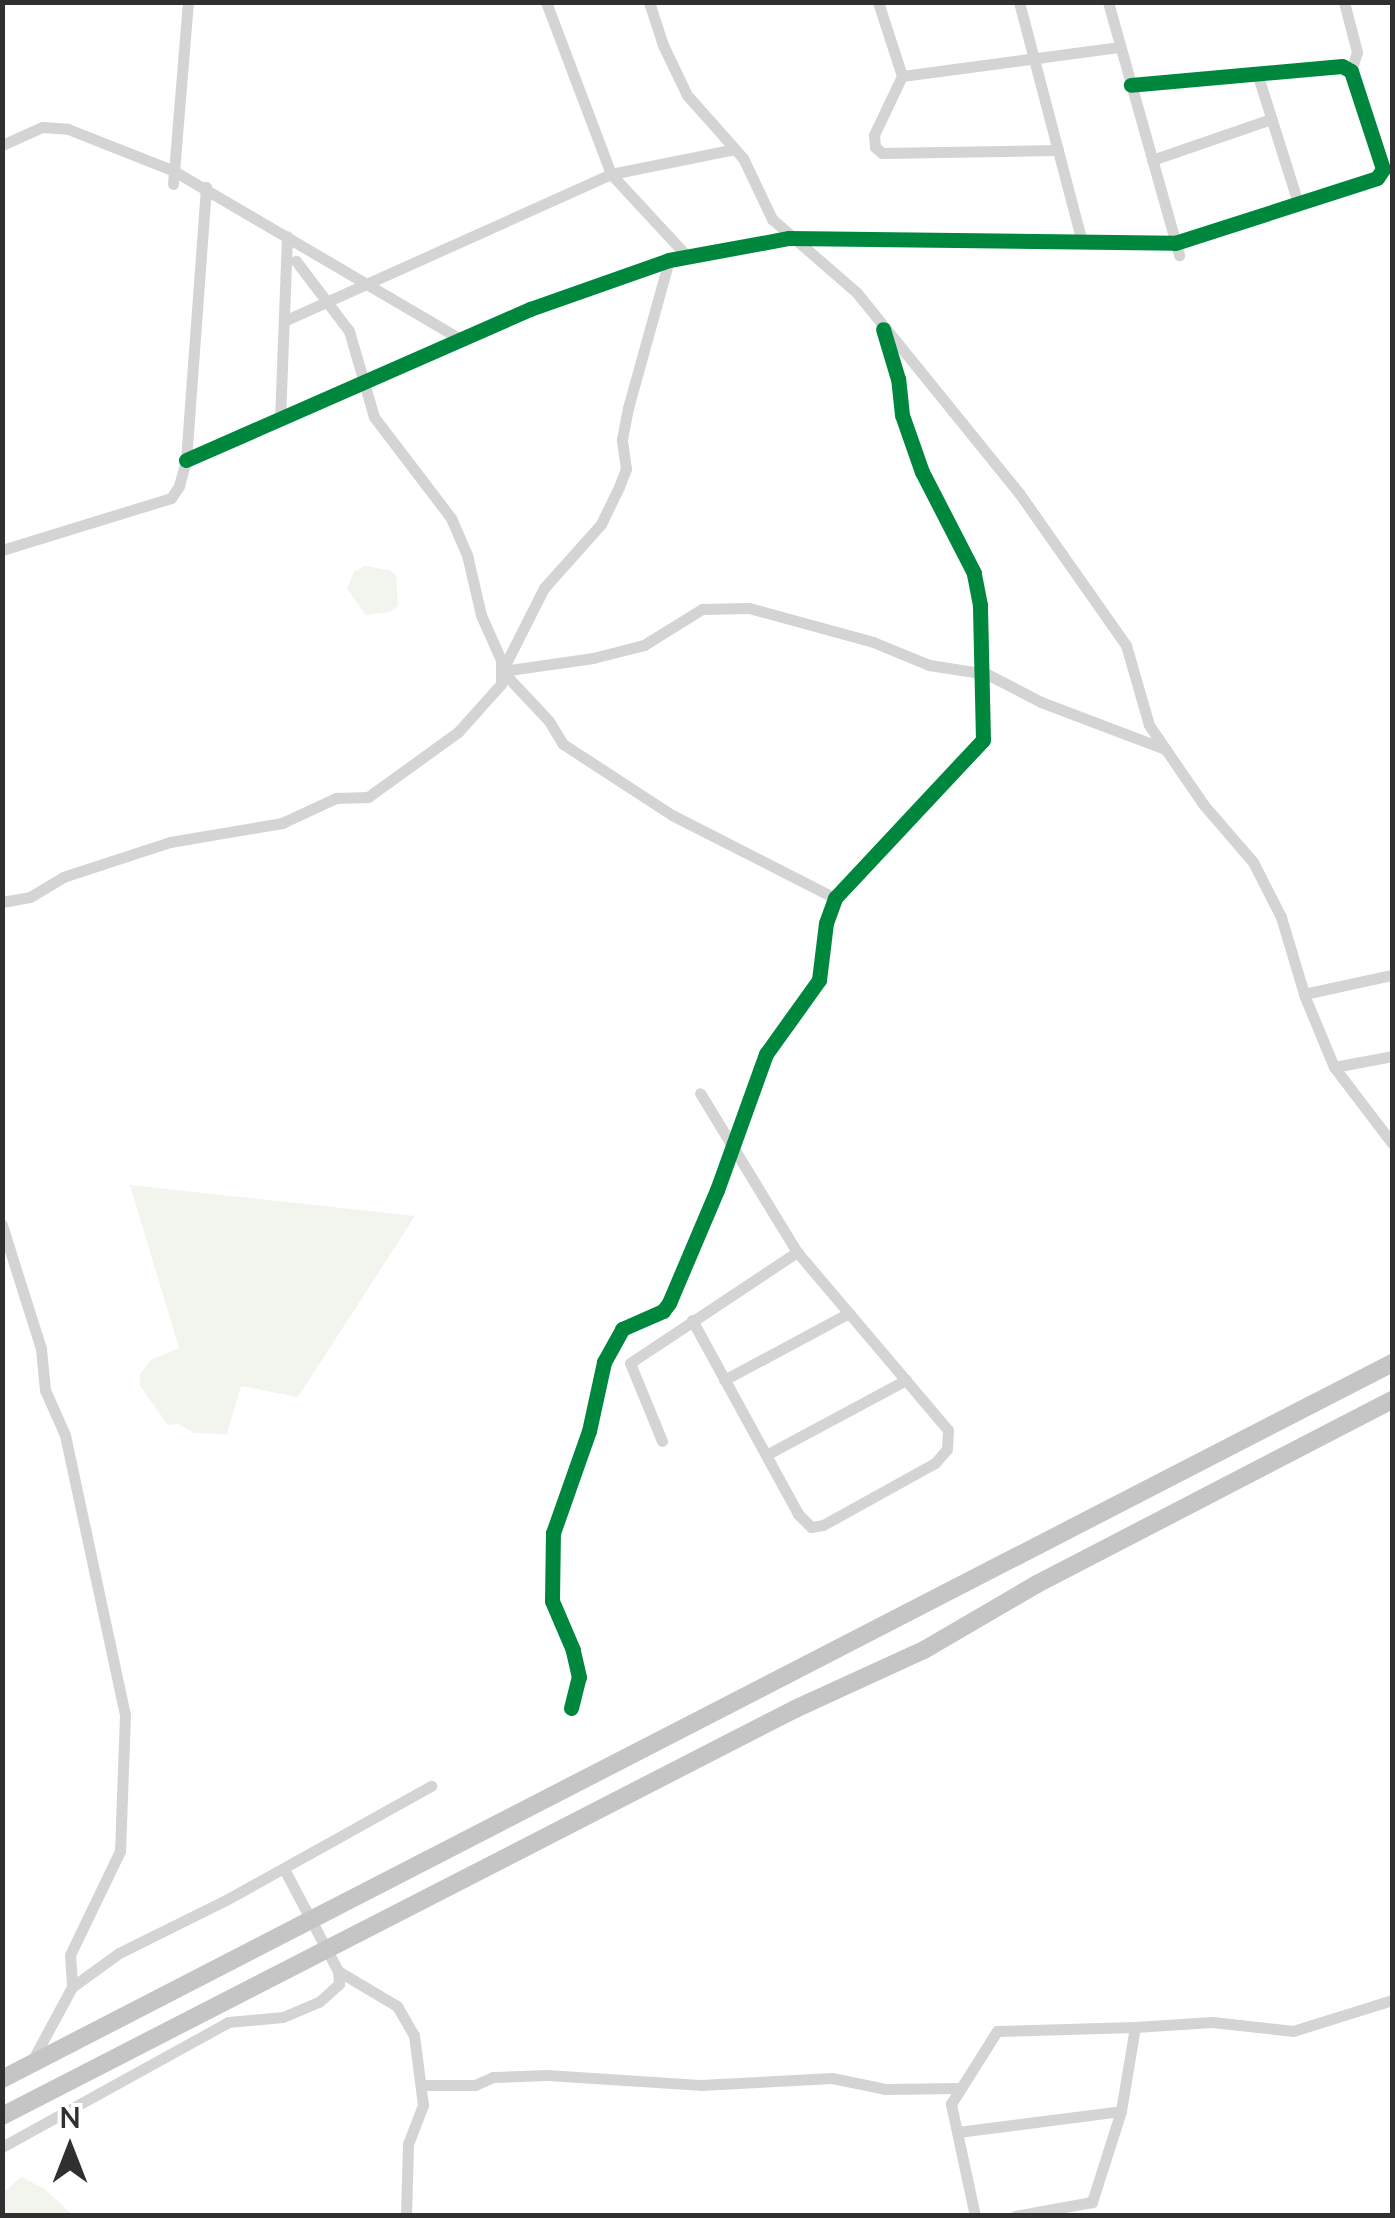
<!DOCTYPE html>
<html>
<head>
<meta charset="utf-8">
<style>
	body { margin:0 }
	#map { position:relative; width:1395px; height:2218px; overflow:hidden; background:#fff; font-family:Mulish,sans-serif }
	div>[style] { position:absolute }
	.green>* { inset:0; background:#f2f5ed }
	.minor>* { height:11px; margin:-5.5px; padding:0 5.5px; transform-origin:5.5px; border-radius:5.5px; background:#d4d4d4 }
	.trunk>* { height:18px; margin:-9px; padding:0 9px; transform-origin:9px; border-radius:9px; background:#c5c5c5 }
	.cycleway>* { height:15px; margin:-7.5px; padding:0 7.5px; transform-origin:7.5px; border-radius:7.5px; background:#00873e }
	span { translate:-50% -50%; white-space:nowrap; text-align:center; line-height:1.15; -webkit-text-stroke:10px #fff; paint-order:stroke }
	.frame { position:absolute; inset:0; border:5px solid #303030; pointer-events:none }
	.north { position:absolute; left:20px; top:2098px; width:100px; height:100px; -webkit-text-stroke:8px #fff; paint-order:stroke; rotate:0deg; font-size:28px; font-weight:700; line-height:40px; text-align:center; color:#303030 }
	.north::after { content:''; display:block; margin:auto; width:35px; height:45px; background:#303030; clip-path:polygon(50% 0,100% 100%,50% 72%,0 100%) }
</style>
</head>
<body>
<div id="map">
	<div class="green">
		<i style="clip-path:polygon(364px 566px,389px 570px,396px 576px,398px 606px,389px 612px,366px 615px,347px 589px,354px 572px)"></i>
		<i style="clip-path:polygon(130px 1185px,415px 1216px,298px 1397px,241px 1386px,227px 1434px,194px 1433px,178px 1424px,168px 1425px,140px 1386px,140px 1374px,151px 1360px,179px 1348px)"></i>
		<i style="clip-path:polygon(21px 2177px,45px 2189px,72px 2215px,3px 2215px,3px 2193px)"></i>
	</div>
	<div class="minor">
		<i style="left:546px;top:2px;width:184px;rotate:69.3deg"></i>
		<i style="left:611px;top:174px;width:112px;rotate:47.2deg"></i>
		<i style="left:649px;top:2px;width:45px;rotate:72deg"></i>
		<i style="left:663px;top:45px;width:55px;rotate:64.4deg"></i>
		<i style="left:687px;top:95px;width:84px;rotate:48.4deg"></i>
		<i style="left:743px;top:158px;width:68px;rotate:64.6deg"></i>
		<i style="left:772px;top:219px;width:113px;rotate:41deg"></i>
		<i style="left:857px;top:293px;width:257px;rotate:51deg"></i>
		<i style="left:1019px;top:493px;width:186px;rotate:54.9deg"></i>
		<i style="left:1126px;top:645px;width:83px;rotate:74deg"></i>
		<i style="left:1149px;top:725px;width:96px;rotate:55.6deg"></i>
		<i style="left:1203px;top:804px;width:77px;rotate:49.2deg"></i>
		<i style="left:1253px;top:862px;width:62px;rotate:63deg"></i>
		<i style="left:1281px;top:917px;width:84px;rotate:73.3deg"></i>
		<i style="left:1305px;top:997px;width:76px;rotate:67.5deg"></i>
		<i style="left:1334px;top:1067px;width:96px;rotate:52.7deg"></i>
		<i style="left:878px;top:2px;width:78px;rotate:72deg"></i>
		<i style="left:902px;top:76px;width:65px;rotate:115.4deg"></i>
		<i style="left:874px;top:135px;width:12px;rotate:85deg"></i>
		<i style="left:875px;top:147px;width:9px;rotate:41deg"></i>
		<i style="left:882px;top:153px;width:176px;rotate:-1deg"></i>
		<i style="left:1019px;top:2px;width:248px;rotate:75.3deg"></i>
		<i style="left:1108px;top:2px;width:263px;rotate:74.3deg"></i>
		<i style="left:1344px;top:2px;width:52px;rotate:75.4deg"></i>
		<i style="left:1357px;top:52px;width:20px;rotate:108deg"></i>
		<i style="left:1257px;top:73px;width:136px;rotate:72.5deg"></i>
		<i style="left:902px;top:76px;width:220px;rotate:-7.6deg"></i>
		<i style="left:2px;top:145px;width:44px;rotate:-24.2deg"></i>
		<i style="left:42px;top:127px;width:26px;rotate:4deg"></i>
		<i style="left:68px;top:129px;width:114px;rotate:21.6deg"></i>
		<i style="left:174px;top:171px;width:334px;rotate:30.4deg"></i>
		<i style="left:1152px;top:160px;width:126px;rotate:-19deg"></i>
		<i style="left:173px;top:184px;width:183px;rotate:-85.3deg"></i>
		<i style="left:284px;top:321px;width:359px;rotate:-24.2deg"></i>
		<i style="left:611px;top:174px;width:126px;rotate:-11.4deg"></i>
		<i style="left:280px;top:419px;width:183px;rotate:-87.8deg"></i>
		<i style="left:186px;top:460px;width:376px;rotate:-23.7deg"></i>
		<i style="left:530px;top:309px;width:147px;rotate:-19.4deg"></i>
		<i style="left:669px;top:260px;width:122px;rotate:-10.4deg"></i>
		<i style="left:789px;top:238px;width:386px;rotate:0.7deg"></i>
		<i style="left:1175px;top:243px;width:212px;rotate:-17.8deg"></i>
		<i style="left:1377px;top:178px;width:11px;rotate:-56deg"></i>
		<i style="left:1383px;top:169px;width:103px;rotate:-108.1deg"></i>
		<i style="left:1351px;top:71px;width:10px;rotate:-151deg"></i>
		<i style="left:1342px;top:66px;width:212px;rotate:174.9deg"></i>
		<i style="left:2px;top:550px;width:177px;rotate:-17.1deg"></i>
		<i style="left:171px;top:498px;width:14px;rotate:-56deg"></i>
		<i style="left:179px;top:486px;width:27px;rotate:-75deg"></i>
		<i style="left:186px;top:460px;width:274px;rotate:-85.8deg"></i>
		<i style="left:502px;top:671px;width:92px;rotate:-8.1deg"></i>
		<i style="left:593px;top:658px;width:53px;rotate:-14.3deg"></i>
		<i style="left:644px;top:645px;width:68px;rotate:-31.8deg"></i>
		<i style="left:702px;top:609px;width:47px;rotate:-1.2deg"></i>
		<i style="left:749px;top:608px;width:129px;rotate:15.3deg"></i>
		<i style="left:873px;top:642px;width:61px;rotate:22.3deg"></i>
		<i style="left:929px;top:665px;width:59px;rotate:8.8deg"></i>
		<i style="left:987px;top:674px;width:61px;rotate:27.4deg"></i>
		<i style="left:1041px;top:702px;width:133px;rotate:20.8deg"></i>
		<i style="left:502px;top:671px;width:93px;rotate:-63.2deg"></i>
		<i style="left:544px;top:588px;width:86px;rotate:-48.3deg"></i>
		<i style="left:601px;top:524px;width:41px;rotate:-64.1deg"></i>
		<i style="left:619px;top:487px;width:19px;rotate:-69deg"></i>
		<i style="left:626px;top:469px;width:30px;rotate:-98deg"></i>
		<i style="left:622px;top:439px;width:32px;rotate:-79deg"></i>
		<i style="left:628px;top:408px;width:154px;rotate:-74.5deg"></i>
		<i style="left:502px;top:671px;width:69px;rotate:46.8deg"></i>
		<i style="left:549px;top:721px;width:27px;rotate:59deg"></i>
		<i style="left:563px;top:744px;width:130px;rotate:33.1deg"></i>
		<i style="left:672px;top:815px;width:183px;rotate:27deg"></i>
		<i style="left:2px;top:902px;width:28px;rotate:-10deg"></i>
		<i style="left:30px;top:897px;width:39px;rotate:-31deg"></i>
		<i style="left:63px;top:877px;width:113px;rotate:-18.1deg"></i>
		<i style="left:170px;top:842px;width:114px;rotate:-9.6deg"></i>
		<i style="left:282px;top:823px;width:60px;rotate:-24.8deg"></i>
		<i style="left:336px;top:798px;width:32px;rotate:-2deg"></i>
		<i style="left:368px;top:797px;width:111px;rotate:-35.8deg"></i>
		<i style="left:458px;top:732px;width:64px;rotate:-48.1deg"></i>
		<i style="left:501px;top:684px;width:24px;rotate:-90deg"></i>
		<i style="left:501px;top:660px;width:49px;rotate:-114deg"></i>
		<i style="left:481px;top:615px;width:62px;rotate:-103.1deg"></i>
		<i style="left:467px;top:555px;width:40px;rotate:-113.4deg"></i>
		<i style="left:451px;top:518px;width:127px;rotate:-127.3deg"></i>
		<i style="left:374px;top:417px;width:90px;rotate:-106.2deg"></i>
		<i style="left:349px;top:331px;width:88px;rotate:-127.1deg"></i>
		<i style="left:1304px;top:994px;width:90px;rotate:-12.2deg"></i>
		<i style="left:1334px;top:1067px;width:59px;rotate:-10.7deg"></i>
		<i style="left:2px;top:1225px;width:130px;rotate:72.5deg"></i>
		<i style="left:41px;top:1349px;width:41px;rotate:84.4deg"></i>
		<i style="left:45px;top:1390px;width:49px;rotate:66deg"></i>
		<i style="left:65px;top:1435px;width:286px;rotate:77.9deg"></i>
		<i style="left:125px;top:1715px;width:136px;rotate:92.1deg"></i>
		<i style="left:120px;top:1851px;width:115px;rotate:115.7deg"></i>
		<i style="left:70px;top:1955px;width:32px;rotate:86deg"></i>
		<i style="left:692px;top:1320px;width:221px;rotate:61.3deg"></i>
		<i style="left:798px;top:1514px;width:18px;rotate:45deg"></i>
		<i style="left:811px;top:1527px;width:12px;rotate:-9deg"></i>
		<i style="left:823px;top:1525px;width:128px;rotate:-29deg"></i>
		<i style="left:935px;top:1463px;width:18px;rotate:-49deg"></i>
		<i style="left:947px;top:1449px;width:19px;rotate:-87deg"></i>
		<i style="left:948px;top:1430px;width:233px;rotate:-130.3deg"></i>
		<i style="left:797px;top:1252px;width:186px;rotate:-121.4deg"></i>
		<i style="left:724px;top:1380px;width:142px;rotate:-28.2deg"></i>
		<i style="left:662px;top:1441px;width:84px;rotate:-112.3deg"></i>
		<i style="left:630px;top:1363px;width:201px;rotate:-33.6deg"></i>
		<i style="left:766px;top:1455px;width:159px;rotate:-28.2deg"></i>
		<i style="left:571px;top:1708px;width:32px;rotate:-76deg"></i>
		<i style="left:579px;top:1677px;width:28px;rotate:-103deg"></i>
		<i style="left:573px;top:1650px;width:53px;rotate:-113.2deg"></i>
		<i style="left:552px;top:1601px;width:68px;rotate:-89.2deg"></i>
		<i style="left:553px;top:1533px;width:108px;rotate:-70.6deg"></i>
		<i style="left:589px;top:1431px;width:71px;rotate:-77.7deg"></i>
		<i style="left:604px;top:1362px;width:38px;rotate:-61deg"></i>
		<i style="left:622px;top:1329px;width:45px;rotate:-23.7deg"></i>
		<i style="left:663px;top:1311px;width:10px;rotate:-53deg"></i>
		<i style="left:669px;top:1303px;width:123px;rotate:-67deg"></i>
		<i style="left:717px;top:1190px;width:145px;rotate:-70.2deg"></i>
		<i style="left:766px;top:1054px;width:91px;rotate:-54.4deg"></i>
		<i style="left:819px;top:980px;width:57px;rotate:-83deg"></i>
		<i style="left:826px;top:923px;width:27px;rotate:-70deg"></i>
		<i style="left:835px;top:898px;width:216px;rotate:-46.9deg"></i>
		<i style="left:983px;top:740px;width:135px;rotate:-91.3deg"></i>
		<i style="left:980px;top:605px;width:33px;rotate:-101deg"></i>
		<i style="left:974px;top:573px;width:114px;rotate:-117.2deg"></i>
		<i style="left:922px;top:472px;width:60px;rotate:-109.3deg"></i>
		<i style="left:902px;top:415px;width:36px;rotate:-96deg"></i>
		<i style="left:898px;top:379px;width:52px;rotate:-106.7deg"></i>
		<i style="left:284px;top:1869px;width:115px;rotate:62.1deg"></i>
		<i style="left:338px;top:1971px;width:69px;rotate:30.7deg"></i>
		<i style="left:397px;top:2006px;width:34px;rotate:60deg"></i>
		<i style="left:414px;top:2035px;width:71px;rotate:82.7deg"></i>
		<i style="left:423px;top:2105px;width:42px;rotate:111deg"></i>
		<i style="left:408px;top:2144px;width:72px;rotate:91.6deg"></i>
		<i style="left:1135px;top:2027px;width:77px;rotate:-3.7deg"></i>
		<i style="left:1212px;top:2022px;width:81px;rotate:6.3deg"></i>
		<i style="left:1293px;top:2031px;width:104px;rotate:-17.4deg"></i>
		<i style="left:32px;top:2061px;width:84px;rotate:-61.6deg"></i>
		<i style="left:72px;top:1987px;width:58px;rotate:-35.9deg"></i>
		<i style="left:119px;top:1953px;width:119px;rotate:-26.4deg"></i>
		<i style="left:226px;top:1900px;width:235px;rotate:-29.1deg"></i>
		<i style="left:423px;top:2085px;width:52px"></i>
		<i style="left:475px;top:2085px;width:20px;rotate:-24deg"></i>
		<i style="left:493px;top:2077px;width:54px;rotate:-2.1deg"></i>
		<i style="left:547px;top:2075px;width:153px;rotate:3.7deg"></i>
		<i style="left:700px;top:2085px;width:132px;rotate:-3deg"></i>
		<i style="left:832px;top:2078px;width:54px;rotate:11.7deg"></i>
		<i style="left:885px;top:2089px;width:76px;rotate:-0.8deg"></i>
		<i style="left:958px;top:2132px;width:164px;rotate:-7.3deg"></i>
		<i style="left:2px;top:2147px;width:258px;rotate:-28.9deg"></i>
		<i style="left:228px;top:2022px;width:55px;rotate:-5.2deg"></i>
		<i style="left:283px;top:2017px;width:39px;rotate:-23deg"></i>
		<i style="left:319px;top:2002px;width:27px;rotate:-42deg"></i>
		<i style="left:339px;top:1984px;width:13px;rotate:-94deg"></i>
		<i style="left:975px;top:2216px;width:115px;rotate:-102.1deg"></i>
		<i style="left:951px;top:2104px;width:86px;rotate:-57.8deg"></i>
		<i style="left:997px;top:2031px;width:138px;rotate:-1.7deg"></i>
		<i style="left:1135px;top:2027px;width:85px;rotate:99.5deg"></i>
		<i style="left:1121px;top:2111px;width:96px;rotate:107.7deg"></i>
		<i style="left:1092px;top:2202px;width:78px;rotate:169.7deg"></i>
	</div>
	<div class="trunk">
		<i style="left:2px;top:2079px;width:1564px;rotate:-27.25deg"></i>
		<i style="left:2px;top:2116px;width:891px;rotate:-27.17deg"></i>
		<i style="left:795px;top:1709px;width:142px;rotate:-24.6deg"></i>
		<i style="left:924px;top:1650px;width:131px;rotate:-30.3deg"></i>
		<i style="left:1037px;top:1584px;width:400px;rotate:-27.4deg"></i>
	</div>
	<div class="cycleway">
		<i style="left:186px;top:460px;width:376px;rotate:-23.7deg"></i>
		<i style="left:530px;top:309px;width:147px;rotate:-19.4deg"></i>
		<i style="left:669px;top:260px;width:122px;rotate:-10.4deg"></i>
		<i style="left:789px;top:238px;width:386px;rotate:0.7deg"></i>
		<i style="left:1175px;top:243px;width:212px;rotate:-17.8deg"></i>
		<i style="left:1377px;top:178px;width:11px;rotate:-56deg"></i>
		<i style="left:1383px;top:169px;width:103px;rotate:-108.1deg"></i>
		<i style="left:1351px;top:71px;width:10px;rotate:-151deg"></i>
		<i style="left:1342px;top:66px;width:212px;rotate:174.9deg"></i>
		<i style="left:571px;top:1708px;width:32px;rotate:-76deg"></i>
		<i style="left:579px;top:1677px;width:28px;rotate:-103deg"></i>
		<i style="left:573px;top:1650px;width:53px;rotate:-113.2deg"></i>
		<i style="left:552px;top:1601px;width:68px;rotate:-89.2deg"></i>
		<i style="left:553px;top:1533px;width:108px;rotate:-70.6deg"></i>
		<i style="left:589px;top:1431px;width:71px;rotate:-77.7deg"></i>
		<i style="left:604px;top:1362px;width:38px;rotate:-61deg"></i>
		<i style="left:622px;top:1329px;width:45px;rotate:-23.7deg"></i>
		<i style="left:663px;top:1311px;width:10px;rotate:-53deg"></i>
		<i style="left:669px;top:1303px;width:123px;rotate:-67deg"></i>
		<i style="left:717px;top:1190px;width:145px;rotate:-70.2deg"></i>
		<i style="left:766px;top:1054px;width:91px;rotate:-54.4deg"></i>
		<i style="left:819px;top:980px;width:57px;rotate:-83deg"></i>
		<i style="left:826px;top:923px;width:27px;rotate:-70deg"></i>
		<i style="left:835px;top:898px;width:216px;rotate:-46.9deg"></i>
		<i style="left:983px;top:740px;width:135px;rotate:-91.3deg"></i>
		<i style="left:980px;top:605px;width:33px;rotate:-101deg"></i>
		<i style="left:974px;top:573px;width:114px;rotate:-117.2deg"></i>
		<i style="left:922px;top:472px;width:60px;rotate:-109.3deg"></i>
		<i style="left:902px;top:415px;width:36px;rotate:-96deg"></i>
		<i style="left:898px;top:379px;width:52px;rotate:-106.7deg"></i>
	</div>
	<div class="frame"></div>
	<div class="north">N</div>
</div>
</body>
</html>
